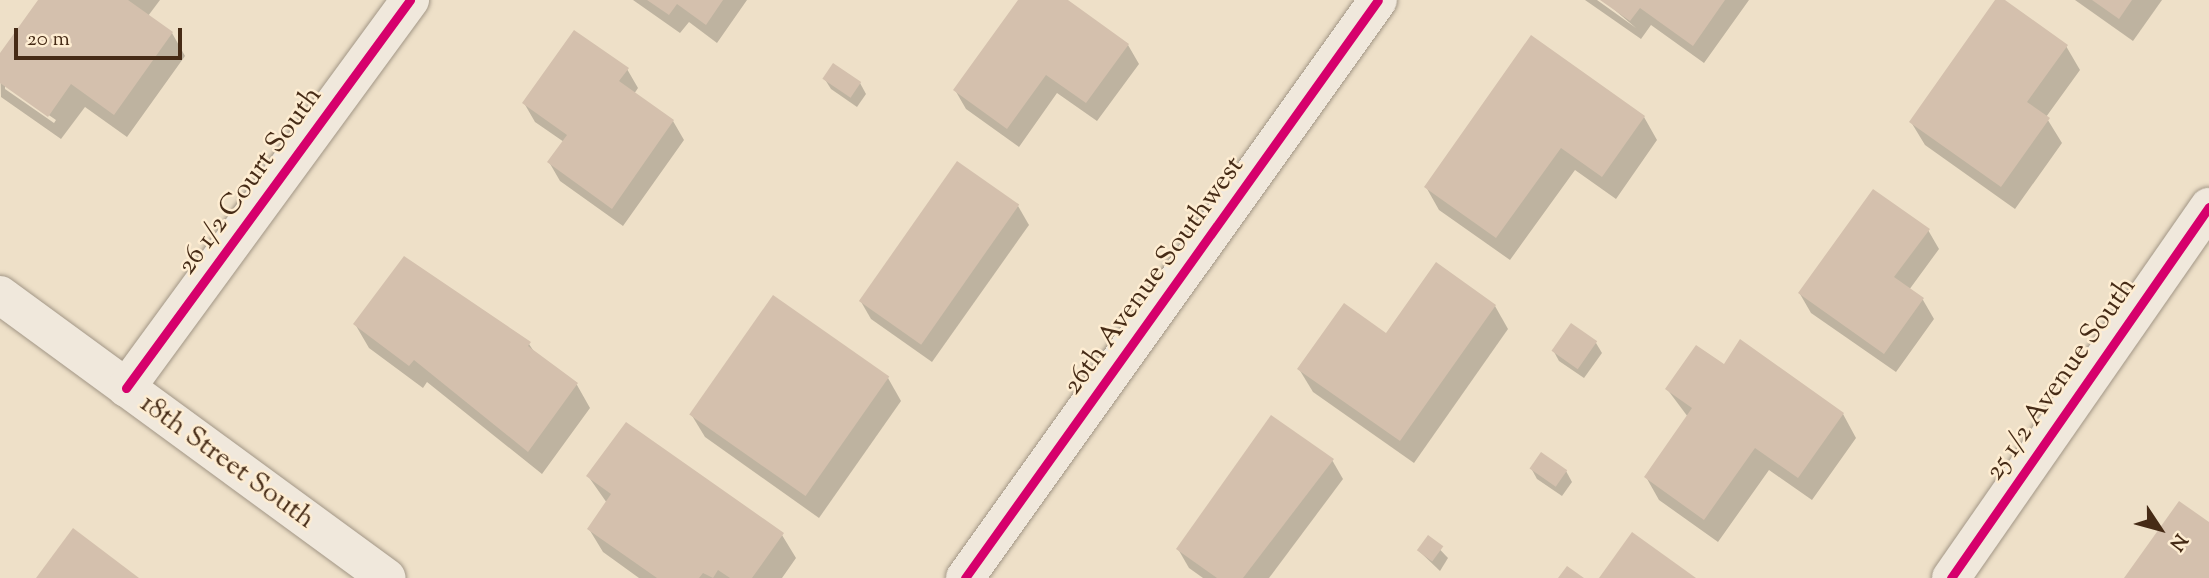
<!DOCTYPE html>
<html>
<head>
<meta charset="utf-8">
<style>
	body { margin:0 }
	#map { position:relative; width:2209px; height:578px; overflow:hidden; background:#eee0c8; font-family:"Sorts Mill Goudy",serif }
	div>[style] { position:absolute }
	.shadow>* { inset:0; background:#0003 }
	.building>* { inset:0; background:#d4c0ad; transform-origin:0 0 }
	.roads { filter:drop-shadow(0 0 2px #a29686) drop-shadow(0 0 2px #a29686) }
	.minor>* { height:38px; margin:-19px; padding:0 19px; transform-origin:19px; border-radius:19px; background:#f0e8dc }
	.cycleway>* { height:9px; margin:-4.5px; padding:0 4.5px; transform-origin:4.5px; border-radius:4.5px; background:#d6006c }
	span { translate:-50% -50%; white-space:nowrap; text-align:center; line-height:1.15; -webkit-text-stroke:5px #feedd2; paint-order:stroke }
	.street-label { font-size:28px; color:#462b16 }
	.north { position:absolute; left:2125px; top:494px; width:70px; height:70px; -webkit-text-stroke:5px #feedd2; paint-order:stroke; rotate:126deg; font-size:19px; font-weight:700; line-height:28px; text-align:center; color:#462b16 }
	.north::after { content:''; display:block; margin:auto; width:24px; height:32px; background:#462b16; clip-path:polygon(50% 0,100% 100%,50% 72%,0 100%) }
	.scale { position:absolute; left:14px; top:28px; width:168px; height:32px; box-sizing:border-box; border:4px solid #462b16; border-top:0; padding-left:9px; font-size:21px; line-height:24px; white-space:nowrap; color:#462b16; -webkit-text-stroke:5px #feedd2; paint-order:stroke }
</style>
</head>
<body>
<div id="map">
	<div class="shadow">
		<i style="clip-path:polygon(evenodd,40px 0,160px 0,148px 16px,172px 33px,185px 56px,127px 137px,85px 107px,61px 139px,1px 97px,0 56px,40px 0,5px 85px,56px 120px,54px 123px,5px 89px,5px 85px)"></i>
		<i style="clip-path:polygon(633px 0,747px 0,717px 43px,689px 22px,680px 33px)"></i>
		<i style="clip-path:polygon(1020px 0,1065px 0,1128px 45px,1139px 64px,1097px 121px,1057px 93px,1019px 147px,966px 109px,955px 90px)"></i>
		<i style="clip-path:polygon(1585px 0,1597px 0,1636px 28px,1603px 0,1749px 0,1704px 63px,1651px 25px,1641px 39px)"></i>
		<i style="clip-path:polygon(1997px 0,2066px 46px,2080px 70px,2046px 117px,2062px 143px,2015px 209px,1925px 145px,1911px 122px)"></i>
		<i style="clip-path:polygon(2075px 0,2162px 0,2133px 41px)"></i>
		<i style="clip-path:polygon(627px 69px,638px 88px,634px 94px,673px 121px,684px 140px,623px 226px,560px 181px,549px 162px,564px 142px,535px 122px,524px 103px)"></i>
		<i style="clip-path:polygon(824px 78px,860px 83px,866px 94px,857px 107px,831px 89px)"></i>
		<i style="clip-path:polygon(1644px 117px,1657px 140px,1616px 199px,1575px 170px,1510px 260px,1439px 210px,1426px 187px)"></i>
		<i style="clip-path:polygon(1018px 206px,1029px 225px,932px 362px,871px 319px,860px 300px)"></i>
		<i style="clip-path:polygon(1928px 230px,1939px 249px,1909px 290px,1923px 300px,1934px 319px,1896px 372px,1811px 313px,1800px 294px)"></i>
		<i style="clip-path:polygon(1495px 306px,1508px 329px,1414px 463px,1313px 392px,1299px 369px,1386px 336px)"></i>
		<i style="clip-path:polygon(355px 324px,529px 344px,535px 353px,577px 385px,590px 408px,542px 474px,427px 382px,423px 388px,369px 348px)"></i>
		<i style="clip-path:polygon(1596px 343px,1602px 353px,1584px 378px,1559px 361px,1553px 350px)"></i>
		<i style="clip-path:polygon(1724px 367px,1843px 414px,1856px 438px,1812px 500px,1769px 470px,1718px 542px,1659px 500px,1646px 477px,1688px 417px,1667px 389px)"></i>
		<i style="clip-path:polygon(888px 378px,901px 401px,819px 518px,705px 437px,691px 414px)"></i>
		<i style="clip-path:polygon(1332px 460px,1343px 479px,1269px 578px,1203px 578px,1189px 568px,1178px 549px)"></i>
		<i style="clip-path:polygon(1531px 468px,1566px 471px,1572px 482px,1562px 496px,1537px 479px)"></i>
		<i style="clip-path:polygon(588px 476px,782px 535px,796px 558px,782px 578px,639px 578px,603px 552px,589px 529px,607px 503px)"></i>
		<i style="clip-path:polygon(1429px 538px,1448px 558px,1440px 571px,1419px 551px)"></i>
	</div>
	<div class="building">
		<i style="clip-path:polygon(38px 0,128px 0,173px 32px,114px 115px,71px 84px,48px 117px,0 83px,0 53px)"></i>
		<i style="clip-path:polygon(647px 0,723px 0,706px 25px,677px 4px,669px 15px)"></i>
		<i style="clip-path:polygon(1018px 0,1068px 0,1129px 44px,1086px 103px,1046px 75px,1007px 129px,953px 90px)"></i>
		<i style="clip-path:polygon(1600px 0,1725px 0,1693px 46px,1640px 8px,1630px 21px)"></i>
		<i style="clip-path:polygon(1995px 0,2005px 0,2068px 45px,2027px 102px,2050px 118px,2001px 187px,1909px 122px)"></i>
		<i style="clip-path:polygon(2092px 0,2132px 0,2119px 19px)"></i>
		<i style="clip-path:polygon(574px 30px,629px 68px,619px 81px,674px 120px,612px 209px,547px 162px,567px 135px,522px 103px)"></i>
		<i style="clip-path:polygon(1531px 35px,1645px 116px,1602px 177px,1561px 148px,1496px 238px,1424px 187px)"></i>
		<i style="left:833px;top:63px;width:34px;height:19px;rotate:34deg"></i>
		<i style="left:957px;top:161px;width:76px;height:171px;rotate:35deg"></i>
		<i style="clip-path:polygon(1873px 189px,1930px 229px,1894px 277px,1924px 298px,1884px 354px,1798px 293px)"></i>
		<i style="clip-path:polygon(404px 256px,531px 342px,528px 346px,578px 383px,528px 452px,414px 360px,409px 366px,353px 324px)"></i>
		<i style="clip-path:polygon(1436px 262px,1496px 305px,1400px 441px,1297px 369px,1344px 303px,1386px 333px)"></i>
		<i style="left:773px;top:295px;width:142px;height:146px;rotate:35deg"></i>
		<i style="left:1571px;top:323px;width:32px;height:34px;rotate:35deg"></i>
		<i style="clip-path:polygon(1740px 339px,1844px 413px,1798px 478px,1755px 448px,1704px 520px,1644px 477px,1692px 408px,1665px 389px,1696px 345px,1724px 364px)"></i>
		<i style="clip-path:polygon(1271px 415px,1334px 459px,1243px 578px,1217px 578px,1176px 549px)"></i>
		<i style="clip-path:polygon(626px 422px,784px 533px,752px 578px,730px 578px,718px 570px,713px 578px,703px 573px,699px 578px,657px 578px,587px 529px,611px 494px,586px 476px)"></i>
		<i style="left:1541px;top:452px;width:32px;height:20px;rotate:35deg"></i>
		<i style="clip-path:polygon(2179px 501px,2209px 522px,2209px 578px,2124px 578px)"></i>
		<i style="clip-path:polygon(73px 528px,139px 578px,36px 578px)"></i>
		<i style="clip-path:polygon(1632px 532px,1696px 578px,1599px 578px)"></i>
		<i style="left:1428px;top:535px;width:19px;height:19px;rotate:36deg"></i>
		<i style="clip-path:polygon(1567px 566px,1584px 578px,1558px 578px)"></i>
	</div>
	<div class="roads">
		<div class="minor">
			<i style="left:0;top:295px;width:479px;rotate:36.2deg"></i>
			<i style="left:126px;top:388px;width:481px;rotate:-53.8deg"></i>
			<i style="left:965px;top:578px;width:710px;rotate:-54.45deg"></i>
			<i style="left:1951px;top:578px;width:452px;rotate:-55.2deg"></i>
		</div>
	</div>
	<div class="cycleway">
		<i style="left:126px;top:388px;width:481px;rotate:-53.8deg"></i>
		<i style="left:965px;top:578px;width:710px;rotate:-54.45deg"></i>
		<i style="left:1951px;top:578px;width:452px;rotate:-55.2deg"></i>
	</div>
	<div class="street-label">
		<span style="left:250px;top:181px;rotate:-54deg">26 1/2 Court South</span>
		<span style="left:1154px;top:276px;rotate:-54deg">26th Avenue Southwest</span>
		<span style="left:2061px;top:379px;rotate:-55deg">25 1/2 Avenue South</span>
		<span style="left:227px;top:462px;rotate:36deg">18th Street South</span>
	</div>
	<div class="north">N</div>
	<div class="scale">20 m</div>
</div>
</body>
</html>
